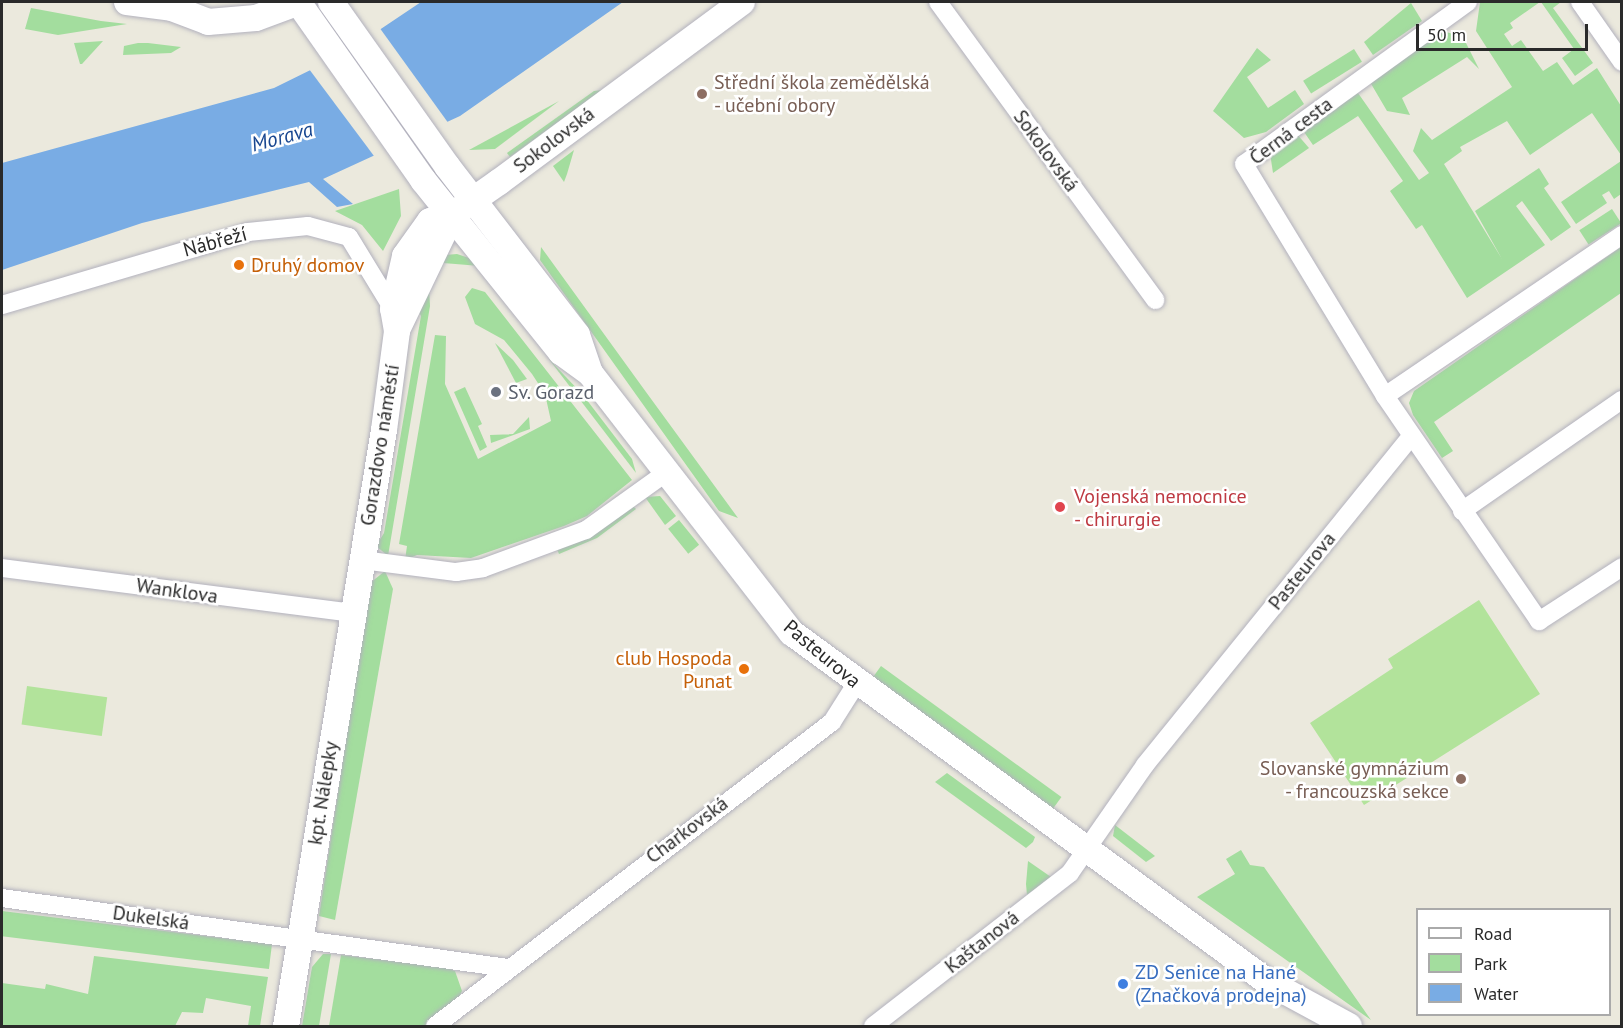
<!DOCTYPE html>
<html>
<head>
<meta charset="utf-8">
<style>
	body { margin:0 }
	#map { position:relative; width:1623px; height:1028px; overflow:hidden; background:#ebe9dd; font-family:"PT Sans",sans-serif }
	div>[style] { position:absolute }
	.green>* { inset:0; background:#a3dd9e; transform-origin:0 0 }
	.pitch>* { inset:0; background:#b2e39b; transform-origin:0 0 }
	.water>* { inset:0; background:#79ace4 }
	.pier>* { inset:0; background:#ebe9dd }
	.roads { filter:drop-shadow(0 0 2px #b2b1bd) drop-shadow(0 0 2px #b2b1bd) }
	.street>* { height:18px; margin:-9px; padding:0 9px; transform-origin:9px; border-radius:9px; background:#fff }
	.secondary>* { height:26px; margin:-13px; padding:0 13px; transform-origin:13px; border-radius:13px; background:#fff }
	.dots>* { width:16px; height:16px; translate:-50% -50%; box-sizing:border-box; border:3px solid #fff; border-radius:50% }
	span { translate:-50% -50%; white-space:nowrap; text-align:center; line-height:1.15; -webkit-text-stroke:5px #fff; paint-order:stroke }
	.education-label { font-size:20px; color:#785e54 }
	.left { translate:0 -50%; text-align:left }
	.right { translate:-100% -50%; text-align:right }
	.street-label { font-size:20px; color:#2a2a2a }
	.food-label { font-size:20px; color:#c56008 }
	.worship-label { font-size:20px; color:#5b616d }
	.health-label { font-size:20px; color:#be3a42 }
	.shop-label { font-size:20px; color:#366cbe }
	.water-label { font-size:21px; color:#194790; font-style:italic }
	.frame { position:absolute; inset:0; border:3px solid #2a2a2a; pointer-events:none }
	.legend { position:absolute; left:1416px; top:908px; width:195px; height:108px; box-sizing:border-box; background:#fff; border:2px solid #aaa; margin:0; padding:8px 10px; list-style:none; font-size:18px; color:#2a2a2a }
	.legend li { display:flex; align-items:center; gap:12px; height:30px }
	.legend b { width:30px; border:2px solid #aaa }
	.scale { position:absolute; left:1416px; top:24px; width:172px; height:27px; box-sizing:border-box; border:3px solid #2a2a2a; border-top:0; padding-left:8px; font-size:18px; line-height:21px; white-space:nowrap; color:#2a2a2a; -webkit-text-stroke:4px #fff; paint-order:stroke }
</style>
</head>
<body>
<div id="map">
	<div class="green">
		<i style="clip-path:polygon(1480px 2px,1540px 2px,1510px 23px,1513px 28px,1504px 34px,1512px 46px,1521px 40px,1543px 71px,1557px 62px,1573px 85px,1597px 68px,1621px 106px,1621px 155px,1592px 113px,1530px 155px,1507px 121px,1460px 147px,1462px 151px,1444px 164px,1502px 259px,1475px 211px,1539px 168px,1549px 184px,1544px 188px,1571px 227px,1551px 241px,1522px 201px,1516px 206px,1545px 245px,1467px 298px,1422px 225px,1416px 229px,1390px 191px,1403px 181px,1358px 116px,1313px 145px,1302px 129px,1358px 93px,1419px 180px,1429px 173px,1413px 151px,1421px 128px,1432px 140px,1512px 87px,1476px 31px)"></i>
		<i style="clip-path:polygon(1541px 2px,1561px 2px,1553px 8px,1593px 63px,1575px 76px,1562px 58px,1574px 49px)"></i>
		<i style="clip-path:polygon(1411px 3px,1422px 21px,1373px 55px,1364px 42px)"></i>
		<i style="clip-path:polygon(31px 8px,101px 21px,127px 24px,58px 35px,25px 29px)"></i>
		<i style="clip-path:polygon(1443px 31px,1463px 37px,1479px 69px,1467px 57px,1402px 98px,1410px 115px,1387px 111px,1370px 82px)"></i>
		<i style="clip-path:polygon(103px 41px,82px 64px,80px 64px,74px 43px)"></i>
		<i style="clip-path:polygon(138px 43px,148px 43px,181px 47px,171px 53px,123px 55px,124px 46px)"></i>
		<i style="clip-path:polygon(1257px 48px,1271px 60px,1247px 77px,1268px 108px,1295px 90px,1304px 104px,1266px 132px,1244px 138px,1213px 111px)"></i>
		<i style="left:1354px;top:49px;width:15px;height:60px;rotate:58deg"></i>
		<i style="clip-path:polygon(602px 90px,510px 157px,507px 153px,594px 91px)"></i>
		<i style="clip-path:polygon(559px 101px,495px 149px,469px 150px)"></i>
		<i style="clip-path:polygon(1296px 133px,1309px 148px,1273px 173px,1270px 153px)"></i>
		<i style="clip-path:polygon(574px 150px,567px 174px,564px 182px,553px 166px)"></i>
		<i style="clip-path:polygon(1621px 161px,1621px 194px,1614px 199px,1609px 191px,1602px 195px,1607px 203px,1576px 224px,1561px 202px)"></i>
		<i style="clip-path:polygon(399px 189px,401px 216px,383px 251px,362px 225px,335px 211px)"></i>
		<i style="left:1612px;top:209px;width:17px;height:39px;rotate:57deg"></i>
		<i style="clip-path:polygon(541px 247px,646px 392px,738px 518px,719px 511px,540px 260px)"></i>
		<i style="clip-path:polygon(1621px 247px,1621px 293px,1434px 422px,1453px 451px,1442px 458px,1413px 415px,1409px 403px,1414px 391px)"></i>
		<i style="clip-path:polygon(457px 254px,472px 259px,480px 266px,443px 263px,445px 255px)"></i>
		<i style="clip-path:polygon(429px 288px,430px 306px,388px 556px,376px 546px,384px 533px,421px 316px,417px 308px)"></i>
		<i style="clip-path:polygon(472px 288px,485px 292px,632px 480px,587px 516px,564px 526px,471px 558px,417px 555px,405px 560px,407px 546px,399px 544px,435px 335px,446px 336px,445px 384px,478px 459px,551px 421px,545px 394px,532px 374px,504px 340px,475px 324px,465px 297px)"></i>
		<i style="clip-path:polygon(495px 343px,513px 360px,527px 379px,516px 383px)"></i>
		<i style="clip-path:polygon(548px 358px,583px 395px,632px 459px,636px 473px)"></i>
		<i style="clip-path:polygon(465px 387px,482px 424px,478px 426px,487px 447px,480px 451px,454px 392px)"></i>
		<i style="clip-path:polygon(529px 417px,530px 429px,491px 443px,490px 435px,513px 434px)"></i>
		<i style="clip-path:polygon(660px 496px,676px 516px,665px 525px,645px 497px)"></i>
		<i style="clip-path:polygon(633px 506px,636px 509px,597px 538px,559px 554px,557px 549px)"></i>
		<i style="left:679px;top:520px;width:32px;height:14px;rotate:51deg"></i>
		<i style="clip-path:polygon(385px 571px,393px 589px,335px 920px,319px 916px,370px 583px)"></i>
		<i style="left:881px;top:666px;width:223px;height:15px;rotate:36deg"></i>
		<i style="clip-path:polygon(947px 773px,1035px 837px,1033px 842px,1026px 848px,935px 782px)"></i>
		<i style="clip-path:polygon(1115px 825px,1150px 852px,1155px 856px,1146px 862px,1113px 836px)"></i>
		<i style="clip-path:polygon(1241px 850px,1250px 865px,1264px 867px,1371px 1020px,1197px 897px,1235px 874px,1226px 859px)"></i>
		<i style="clip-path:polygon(1028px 861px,1051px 877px,1027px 895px,1026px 884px)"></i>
		<i style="left:2px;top:911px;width:272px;height:25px;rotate:7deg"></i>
		<i style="clip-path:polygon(323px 954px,331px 954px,319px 1026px,302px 1026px,312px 967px)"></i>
		<i style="clip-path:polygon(341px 955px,444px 967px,455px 971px,462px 991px,457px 1001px,424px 1026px,329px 1026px)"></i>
		<i style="clip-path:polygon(94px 956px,268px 977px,260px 1026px,248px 1026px,251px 1006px,206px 998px,203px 1013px,182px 1012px,175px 1026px,2px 1026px,2px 983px,45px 989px,46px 984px,88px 994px)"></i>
	</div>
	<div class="pitch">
		<i style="clip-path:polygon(1479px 600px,1540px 694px,1364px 805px,1310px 723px,1393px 668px,1388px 659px)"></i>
		<i style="left:27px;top:686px;width:81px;height:39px;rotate:8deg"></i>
	</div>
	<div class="water">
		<i style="clip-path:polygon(421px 2px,623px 2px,460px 116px,323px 179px,353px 204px,337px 207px,309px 182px,142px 223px,2px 270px,2px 163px,274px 88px,345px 53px)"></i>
	</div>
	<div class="pier">
		<i style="clip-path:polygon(379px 27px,449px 124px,377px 160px,309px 69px)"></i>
	</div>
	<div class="roads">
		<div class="street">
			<i style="left:938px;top:2px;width:369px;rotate:53.9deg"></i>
			<i style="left:1468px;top:2px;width:276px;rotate:144.1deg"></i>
			<i style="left:1244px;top:164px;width:271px;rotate:58.7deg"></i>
			<i style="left:1385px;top:396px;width:273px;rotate:55.6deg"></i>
			<i style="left:1539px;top:621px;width:99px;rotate:-33deg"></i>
			<i style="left:1580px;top:2px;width:73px;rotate:55deg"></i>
			<i style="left:2px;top:305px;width:257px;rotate:-16.5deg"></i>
			<i style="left:248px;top:232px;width:60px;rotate:-5.7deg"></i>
			<i style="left:308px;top:226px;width:42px;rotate:15deg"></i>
			<i style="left:349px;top:237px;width:84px;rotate:58.6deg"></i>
			<i style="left:1385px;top:396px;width:287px;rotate:-34.2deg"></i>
			<i style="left:1462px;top:511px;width:195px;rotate:-34.8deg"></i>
			<i style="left:362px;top:560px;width:95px;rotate:7.3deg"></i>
			<i style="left:456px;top:572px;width:27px;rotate:-8deg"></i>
			<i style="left:483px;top:568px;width:110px;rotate:-20.3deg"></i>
			<i style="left:586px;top:530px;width:100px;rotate:-35.6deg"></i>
			<i style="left:2px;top:568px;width:353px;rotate:7.3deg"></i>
			<i style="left:2px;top:898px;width:511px;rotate:7.88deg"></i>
			<i style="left:435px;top:1026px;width:500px;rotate:-37.44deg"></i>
			<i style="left:832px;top:722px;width:45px;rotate:-57.7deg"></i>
			<i style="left:873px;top:1026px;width:249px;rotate:-37.8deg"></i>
			<i style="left:1070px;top:873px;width:131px;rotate:-55.2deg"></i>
			<i style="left:1145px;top:765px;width:423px;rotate:-51deg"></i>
		</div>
		<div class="secondary">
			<i style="left:127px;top:2px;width:45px;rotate:7.6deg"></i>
			<i style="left:172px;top:8px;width:39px;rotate:21deg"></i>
			<i style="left:208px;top:22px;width:48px;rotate:-4.8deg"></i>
			<i style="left:256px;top:18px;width:46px;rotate:-20.4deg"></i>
			<i style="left:298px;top:2px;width:218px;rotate:54.9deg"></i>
			<i style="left:423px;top:180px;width:221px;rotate:51.3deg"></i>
			<i style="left:561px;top:352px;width:36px;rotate:36deg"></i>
			<i style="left:590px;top:373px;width:329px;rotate:52.2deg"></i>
			<i style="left:792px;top:633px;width:590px;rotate:36.25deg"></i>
			<i style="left:1268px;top:982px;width:92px;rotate:28.5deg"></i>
			<i style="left:331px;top:2px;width:201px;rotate:54.7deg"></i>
			<i style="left:447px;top:166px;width:213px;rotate:52.4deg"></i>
			<i style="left:577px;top:335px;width:40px;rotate:71.1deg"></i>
			<i style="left:397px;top:330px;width:127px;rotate:-64.4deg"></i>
			<i style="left:286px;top:1026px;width:604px;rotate:-80.66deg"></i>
			<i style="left:384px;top:430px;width:100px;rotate:-82.5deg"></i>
			<i style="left:397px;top:331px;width:22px;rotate:-100deg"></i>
			<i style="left:393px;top:309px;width:54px;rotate:-77.2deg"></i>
			<i style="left:405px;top:256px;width:43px;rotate:-54.5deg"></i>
			<i style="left:430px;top:221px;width:23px;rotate:-15deg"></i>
			<i style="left:452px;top:215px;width:57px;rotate:-35.1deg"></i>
			<i style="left:499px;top:182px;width:302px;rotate:-36.5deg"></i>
		</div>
	</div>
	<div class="dots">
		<i style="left:702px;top:94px;background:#8d6e63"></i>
		<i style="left:239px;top:265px;background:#e8710a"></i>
		<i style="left:496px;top:392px;background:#6b7280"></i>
		<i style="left:1060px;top:507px;background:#e0444e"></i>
		<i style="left:744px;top:669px;background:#e8710a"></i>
		<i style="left:1461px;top:779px;background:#8d6e63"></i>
		<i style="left:1123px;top:984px;background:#3f7fe0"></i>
	</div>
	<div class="education-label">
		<span class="left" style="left:714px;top:94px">Střední škola zemědělská<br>- učební obory</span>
		<span class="right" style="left:1449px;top:780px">Slovanské gymnázium<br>- francouzská sekce</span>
	</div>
	<div class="street-label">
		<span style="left:1291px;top:131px;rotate:-37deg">Černá cesta</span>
		<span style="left:554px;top:140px;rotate:-37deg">Sokolovská</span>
		<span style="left:1046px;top:151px;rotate:54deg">Sokolovská</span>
		<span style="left:215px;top:242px;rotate:-15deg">Nábřeží</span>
		<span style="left:380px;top:445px;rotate:-81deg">Gorazdovo náměstí</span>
		<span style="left:1302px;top:571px;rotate:-51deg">Pasteurova</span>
		<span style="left:177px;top:591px;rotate:8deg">Wanklova</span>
		<span style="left:822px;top:654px;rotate:40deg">Pasteurova</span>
		<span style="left:323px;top:793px;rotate:-81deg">kpt. Nálepky</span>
		<span style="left:687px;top:830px;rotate:-37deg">Charkovská</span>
		<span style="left:151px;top:918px;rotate:8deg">Dukelská</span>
		<span style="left:982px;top:942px;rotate:-38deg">Kaštanová</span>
	</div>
	<div class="food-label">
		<span class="left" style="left:251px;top:265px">Druhý domov</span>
		<span class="right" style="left:732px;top:670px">club Hospoda<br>Punat</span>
	</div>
	<div class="worship-label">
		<span class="left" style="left:508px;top:392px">Sv. Gorazd</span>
	</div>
	<div class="health-label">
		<span class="left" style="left:1074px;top:508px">Vojenská nemocnice<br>- chirurgie</span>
	</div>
	<div class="shop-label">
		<span class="left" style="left:1135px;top:984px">ZD Senice na Hané<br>(Značková prodejna)</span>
	</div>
	<div class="water-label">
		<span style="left:282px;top:137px;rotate:-15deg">Morava</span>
	</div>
	<div class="frame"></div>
	<ul class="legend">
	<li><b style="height:8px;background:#fff"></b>Road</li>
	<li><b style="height:16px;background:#a3dd9e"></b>Park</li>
	<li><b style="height:16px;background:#79ace4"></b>Water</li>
	</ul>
	<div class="scale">50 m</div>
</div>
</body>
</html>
